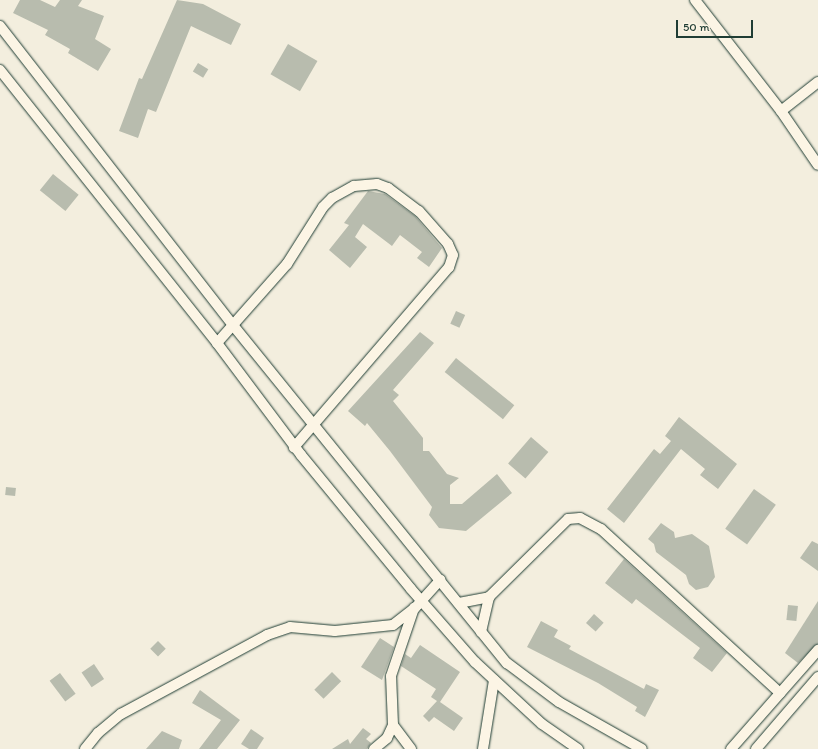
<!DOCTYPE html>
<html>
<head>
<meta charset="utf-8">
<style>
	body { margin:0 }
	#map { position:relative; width:818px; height:749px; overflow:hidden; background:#f3eede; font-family:Itim,sans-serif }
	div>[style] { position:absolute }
	.building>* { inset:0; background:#b8bcae; transform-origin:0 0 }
	.roads { filter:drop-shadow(0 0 1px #1f3d34) drop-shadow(0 0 1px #1f3d34) }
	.minor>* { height:10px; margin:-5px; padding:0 5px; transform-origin:5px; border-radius:5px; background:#fcf5e5 }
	span { translate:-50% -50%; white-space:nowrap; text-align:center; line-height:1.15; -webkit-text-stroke:3px #fcf5e5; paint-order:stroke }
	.scale { position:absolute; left:676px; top:20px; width:77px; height:18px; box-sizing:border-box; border:2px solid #1f3d34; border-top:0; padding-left:5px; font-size:12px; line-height:14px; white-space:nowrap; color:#1f3d34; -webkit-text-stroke:3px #fcf5e5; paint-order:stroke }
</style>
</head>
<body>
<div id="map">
	<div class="building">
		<i style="clip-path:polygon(20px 0,40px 0,55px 7px,60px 0,82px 0,78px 6px,104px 16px,95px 39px,111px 49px,98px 71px,68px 53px,70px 49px,45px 35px,48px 30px,13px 13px)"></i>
		<i style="clip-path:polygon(177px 0,203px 4px,241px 24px,231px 45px,191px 26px,156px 112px,148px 109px,138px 138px,119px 131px,139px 78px,142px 79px)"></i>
		<i style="left:288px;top:44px;width:34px;height:35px;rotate:30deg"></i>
		<i style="left:198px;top:63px;width:12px;height:10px;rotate:31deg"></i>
		<i style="left:53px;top:174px;width:33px;height:21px;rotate:39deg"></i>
		<i style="clip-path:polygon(368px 191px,385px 194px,415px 216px,442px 248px,429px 267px,417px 258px,422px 252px,400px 235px,392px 246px,363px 224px,355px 237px,367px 247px,350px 268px,329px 250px,349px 225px,344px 223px)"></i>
		<i style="left:456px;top:311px;width:10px;height:14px;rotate:24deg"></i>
		<i style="clip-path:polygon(420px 332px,434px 343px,393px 390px,399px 395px,393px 401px,423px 438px,423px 451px,429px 451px,447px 474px,459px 478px,450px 485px,450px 504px,462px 504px,497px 474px,512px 493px,466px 531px,439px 528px,429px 515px,432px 507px,390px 451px,367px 423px,365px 426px,348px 411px)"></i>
		<i style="left:456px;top:358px;width:75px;height:18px;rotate:39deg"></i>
		<i style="clip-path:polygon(679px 417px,737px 464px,718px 489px,700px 475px,705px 469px,681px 449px,624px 523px,607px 509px,654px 449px,660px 454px,671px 441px,665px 436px)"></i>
		<i style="left:531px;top:437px;width:23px;height:35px;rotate:41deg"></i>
		<i style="left:6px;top:487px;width:10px;height:8px;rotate:6deg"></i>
		<i style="left:754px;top:489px;width:27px;height:49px;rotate:36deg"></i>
		<i style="clip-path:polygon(661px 523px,674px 532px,675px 538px,692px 534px,709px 546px,715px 577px,708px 587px,696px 590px,689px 584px,686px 575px,656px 552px,654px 544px,648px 539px)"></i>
		<i style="clip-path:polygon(812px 541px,818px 544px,818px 571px,800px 558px)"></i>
		<i style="clip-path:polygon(624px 559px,727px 653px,712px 672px,693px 658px,700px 648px,636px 599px,632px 604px,605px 583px)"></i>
		<i style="clip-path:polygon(818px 601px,818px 644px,798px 663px,785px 653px)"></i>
		<i style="left:788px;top:605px;width:10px;height:15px;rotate:6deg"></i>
		<i style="left:594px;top:614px;width:13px;height:12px;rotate:42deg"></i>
		<i style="clip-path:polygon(541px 621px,558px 630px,554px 637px,571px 646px,569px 649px,644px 689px,646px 684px,659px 690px,645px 717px,635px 711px,637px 707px,598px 683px,527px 647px)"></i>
		<i style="clip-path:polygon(380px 638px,394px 647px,382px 680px,361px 667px)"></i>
		<i style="left:158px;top:641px;width:11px;height:11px;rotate:45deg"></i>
		<i style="clip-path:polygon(420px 645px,460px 672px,440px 702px,463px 718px,454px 731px,434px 717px,429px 722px,423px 716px,437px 701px,431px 697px,436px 689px,401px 666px,405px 654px,411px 658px)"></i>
		<i style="left:94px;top:664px;width:18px;height:15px;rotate:56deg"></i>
		<i style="left:332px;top:672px;width:13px;height:25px;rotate:45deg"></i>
		<i style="left:60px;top:673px;width:26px;height:13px;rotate:53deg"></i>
		<i style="clip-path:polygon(200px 690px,240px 720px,217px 749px,199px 749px,221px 720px,192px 703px)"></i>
		<i style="clip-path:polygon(363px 728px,371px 734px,366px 739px,371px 743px,367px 749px,332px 749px,348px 739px,350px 744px)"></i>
		<i style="clip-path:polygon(251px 729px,264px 738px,257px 749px,249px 749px,241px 744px)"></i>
		<i style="clip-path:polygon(162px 731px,182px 740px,179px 749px,146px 749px)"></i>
	</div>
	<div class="roads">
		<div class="minor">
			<i style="left:695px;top:0;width:140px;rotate:52.2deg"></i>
			<i style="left:781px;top:111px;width:65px;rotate:55.6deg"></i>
			<i style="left:0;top:26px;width:378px;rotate:52.1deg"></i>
			<i style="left:232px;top:324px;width:437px;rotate:51deg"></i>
			<i style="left:507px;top:663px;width:65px;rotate:36.9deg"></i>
			<i style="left:559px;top:702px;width:95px;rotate:29.5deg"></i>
			<i style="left:0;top:70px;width:349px;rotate:51.5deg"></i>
			<i style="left:217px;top:343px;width:140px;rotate:53.1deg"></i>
			<i style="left:301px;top:455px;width:173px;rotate:50.6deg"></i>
			<i style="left:411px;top:589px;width:97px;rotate:48.8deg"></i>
			<i style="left:475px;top:662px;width:91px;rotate:42.8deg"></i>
			<i style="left:542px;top:724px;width:44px;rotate:34.8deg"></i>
			<i style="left:781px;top:111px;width:47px;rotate:-38.1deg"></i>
			<i style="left:217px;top:343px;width:106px;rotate:-48.5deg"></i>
			<i style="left:287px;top:264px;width:67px;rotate:-57.7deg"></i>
			<i style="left:323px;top:207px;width:13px;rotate:-45deg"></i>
			<i style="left:332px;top:198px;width:25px;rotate:-29deg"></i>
			<i style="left:354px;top:186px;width:23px;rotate:-5deg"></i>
			<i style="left:377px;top:184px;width:12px;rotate:20deg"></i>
			<i style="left:388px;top:188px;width:39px;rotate:37deg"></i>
			<i style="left:419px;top:211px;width:44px;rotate:48.7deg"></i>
			<i style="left:448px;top:244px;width:12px;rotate:66deg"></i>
			<i style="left:453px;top:255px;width:13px;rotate:108deg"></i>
			<i style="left:449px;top:267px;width:238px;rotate:130.7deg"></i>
			<i style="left:459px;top:603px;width:31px;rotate:-11deg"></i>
			<i style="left:489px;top:597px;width:111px;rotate:-44.6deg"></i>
			<i style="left:568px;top:519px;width:12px;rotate:-5deg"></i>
			<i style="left:580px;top:518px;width:24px;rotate:28deg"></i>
			<i style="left:601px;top:529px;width:243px;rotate:42.5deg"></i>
			<i style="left:481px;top:632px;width:36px;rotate:-77deg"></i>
			<i style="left:393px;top:725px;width:30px;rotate:53deg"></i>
			<i style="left:85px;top:749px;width:21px;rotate:-51deg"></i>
			<i style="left:98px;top:733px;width:30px;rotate:-40deg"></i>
			<i style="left:121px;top:714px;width:166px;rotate:-28.4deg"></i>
			<i style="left:267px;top:635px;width:24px;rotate:-19deg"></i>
			<i style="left:290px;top:627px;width:45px;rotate:5.1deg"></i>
			<i style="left:335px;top:631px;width:58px;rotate:-5.9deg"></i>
			<i style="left:393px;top:625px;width:28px;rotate:-38deg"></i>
			<i style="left:415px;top:608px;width:38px;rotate:-48deg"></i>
			<i style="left:374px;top:749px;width:17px;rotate:-40deg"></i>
			<i style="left:387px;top:738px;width:14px;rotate:-65deg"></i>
			<i style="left:393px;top:725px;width:49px;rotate:-92.3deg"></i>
			<i style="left:391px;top:676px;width:72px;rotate:-71.3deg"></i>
			<i style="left:483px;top:749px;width:70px;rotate:-80.9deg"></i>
			<i style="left:731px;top:749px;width:132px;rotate:-48.7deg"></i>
			<i style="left:756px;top:749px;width:95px;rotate:-49.3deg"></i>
		</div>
	</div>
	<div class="scale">50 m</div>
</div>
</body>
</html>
